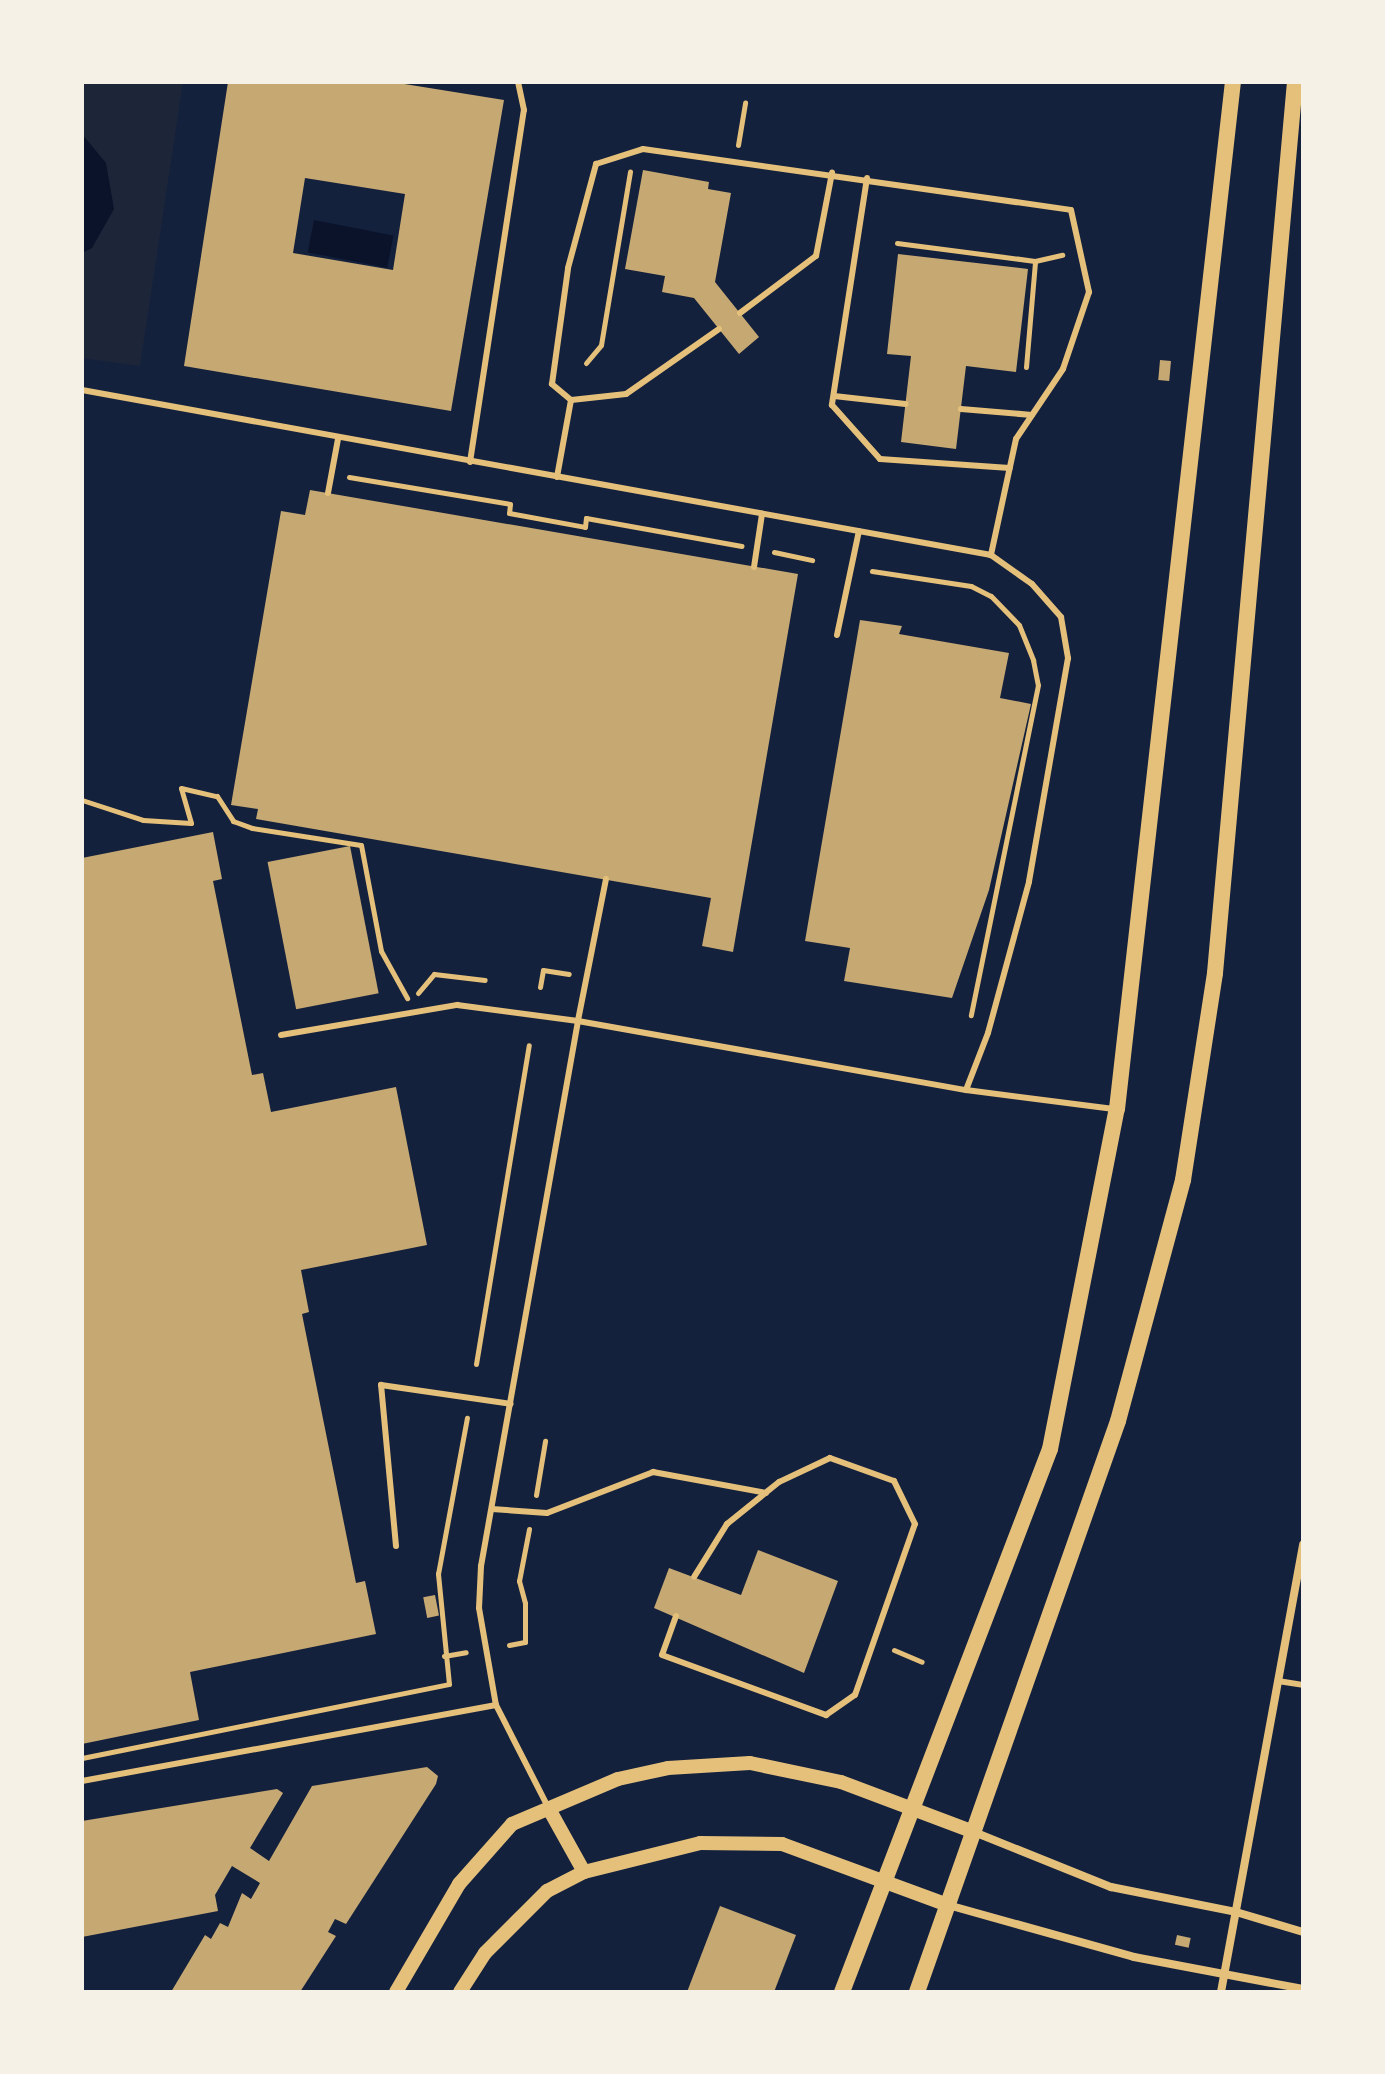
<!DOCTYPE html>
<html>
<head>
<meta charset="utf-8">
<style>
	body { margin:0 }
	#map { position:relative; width:1385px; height:2074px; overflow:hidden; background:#14213d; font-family:Rubik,sans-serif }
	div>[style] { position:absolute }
	.green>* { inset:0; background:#1d2539 }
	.water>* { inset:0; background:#0b132b; transform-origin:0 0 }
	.building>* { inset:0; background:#c6a872; transform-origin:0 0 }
	.path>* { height:5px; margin:-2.5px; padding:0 2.5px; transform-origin:2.5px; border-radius:2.5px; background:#e5c07b }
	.service>* { height:6px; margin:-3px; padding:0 3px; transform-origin:3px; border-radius:3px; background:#e5c07b }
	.minor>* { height:8px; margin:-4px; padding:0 4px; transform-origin:4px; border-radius:4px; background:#e5c07b }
	.tertiary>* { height:14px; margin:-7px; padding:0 7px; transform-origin:7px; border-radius:7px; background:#e5c07b }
	.secondary>* { height:16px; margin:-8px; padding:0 8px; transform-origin:8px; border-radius:8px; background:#e5c07b }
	span { translate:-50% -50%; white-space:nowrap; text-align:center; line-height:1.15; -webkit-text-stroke:6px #f6f1e7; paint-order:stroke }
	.frame { position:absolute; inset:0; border:84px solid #f6f1e7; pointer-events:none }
</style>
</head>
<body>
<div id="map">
	<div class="green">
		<i style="clip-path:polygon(82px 82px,183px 82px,140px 366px,82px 358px)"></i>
	</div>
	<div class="water">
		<i style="clip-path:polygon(82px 134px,106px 163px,114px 209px,92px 248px,82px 253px)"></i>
		<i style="left:314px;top:220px;width:81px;height:33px;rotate:11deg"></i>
	</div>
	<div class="building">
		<i style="clip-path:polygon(evenodd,228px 82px,392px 82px,504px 100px,451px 411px,184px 366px,228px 82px,305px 178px,405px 194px,393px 270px,293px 253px,305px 178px)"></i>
		<i style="clip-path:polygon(643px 170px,709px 182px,708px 189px,731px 193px,715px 282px,759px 337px,739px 354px,694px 298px,662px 292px,665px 276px,625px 269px)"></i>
		<i style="clip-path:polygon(898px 254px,1028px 269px,1016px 372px,966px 366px,956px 449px,901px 442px,911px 356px,887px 354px)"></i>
		<i style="left:1160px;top:360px;width:11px;height:20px;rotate:5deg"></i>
		<i style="clip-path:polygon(310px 490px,798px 574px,733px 952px,702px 946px,711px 898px,256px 819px,258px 809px,231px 805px,281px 511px,305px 515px)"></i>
		<i style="clip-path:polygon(860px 620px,902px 626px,899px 634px,1009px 653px,1000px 698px,1031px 704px,989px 890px,952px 998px,844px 981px,850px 948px,805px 941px)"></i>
		<i style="clip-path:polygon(213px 832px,222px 879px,213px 881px,252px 1075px,263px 1073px,271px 1112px,396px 1087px,427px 1245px,301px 1270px,309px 1312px,302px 1314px,356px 1583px,365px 1581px,376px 1634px,190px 1672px,199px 1720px,82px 1744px,82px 858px)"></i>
		<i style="left:350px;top:846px;width:150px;height:84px;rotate:79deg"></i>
		<i style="clip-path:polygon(758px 1550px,838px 1581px,804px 1673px,654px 1608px,669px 1568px,741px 1595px)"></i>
		<i style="left:435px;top:1595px;width:21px;height:12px;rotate:79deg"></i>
		<i style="clip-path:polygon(427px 1767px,438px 1776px,436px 1784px,346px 1924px,335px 1919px,328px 1932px,336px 1936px,300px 1992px,171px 1992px,205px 1935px,211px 1939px,220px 1923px,228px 1927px,242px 1893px,251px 1899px,260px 1883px,232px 1866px,215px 1895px,218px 1911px,82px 1937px,82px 1821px,277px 1789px,283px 1793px,250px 1848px,269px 1861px,312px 1786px)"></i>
		<i style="clip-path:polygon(720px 1906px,796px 1935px,774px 1992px,687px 1992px)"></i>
		<i style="left:1177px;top:1935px;width:14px;height:10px;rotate:12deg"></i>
	</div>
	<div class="path">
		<i style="left:738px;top:145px;width:43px;rotate:-80.5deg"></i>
		<i style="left:897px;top:243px;width:139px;rotate:7.4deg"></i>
		<i style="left:586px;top:363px;width:23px;rotate:-50deg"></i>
		<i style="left:601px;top:345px;width:176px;rotate:-80.5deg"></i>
		<i style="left:1026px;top:367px;width:106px;rotate:-85.1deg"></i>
		<i style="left:1035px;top:261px;width:28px;rotate:-13deg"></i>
		<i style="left:349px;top:477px;width:163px;rotate:9.5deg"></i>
		<i style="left:510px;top:504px;width:9px;rotate:96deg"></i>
		<i style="left:509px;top:513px;width:77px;rotate:10.4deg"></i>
		<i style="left:585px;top:527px;width:9px;rotate:-84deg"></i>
		<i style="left:586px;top:518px;width:158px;rotate:10.2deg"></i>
		<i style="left:774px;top:552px;width:39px;rotate:12deg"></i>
		<i style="left:872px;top:571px;width:100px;rotate:8.6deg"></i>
		<i style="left:971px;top:586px;width:22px;rotate:27deg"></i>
		<i style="left:991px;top:596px;width:40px;rotate:46deg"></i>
		<i style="left:1019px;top:625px;width:38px;rotate:68deg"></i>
		<i style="left:1033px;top:660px;width:25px;rotate:79deg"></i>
		<i style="left:1038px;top:685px;width:337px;rotate:101.5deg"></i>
		<i style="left:82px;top:800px;width:64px;rotate:18.2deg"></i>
		<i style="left:143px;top:820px;width:48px;rotate:3.6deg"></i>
		<i style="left:191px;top:823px;width:36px;rotate:-106deg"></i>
		<i style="left:181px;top:788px;width:37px;rotate:13deg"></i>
		<i style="left:217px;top:796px;width:30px;rotate:57deg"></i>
		<i style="left:233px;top:821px;width:20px;rotate:20deg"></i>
		<i style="left:252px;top:828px;width:110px;rotate:8.9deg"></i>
		<i style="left:361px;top:845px;width:108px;rotate:79.3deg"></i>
		<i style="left:381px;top:951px;width:54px;rotate:61deg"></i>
		<i style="left:540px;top:987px;width:17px;rotate:-80deg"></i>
		<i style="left:543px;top:970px;width:26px;rotate:9deg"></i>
		<i style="left:418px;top:993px;width:25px;rotate:-50deg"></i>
		<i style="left:434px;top:974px;width:51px;rotate:6.7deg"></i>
		<i style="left:476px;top:1364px;width:323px;rotate:-80.6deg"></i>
		<i style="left:536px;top:1495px;width:55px;rotate:-80.5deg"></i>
		<i style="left:509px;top:1645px;width:16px;rotate:-11deg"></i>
		<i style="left:525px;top:1642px;width:39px;rotate:-90deg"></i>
		<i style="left:525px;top:1603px;width:23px;rotate:-105deg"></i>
		<i style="left:519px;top:1581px;width:53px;rotate:-79.1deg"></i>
		<i style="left:894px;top:1650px;width:30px;rotate:23deg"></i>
		<i style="left:444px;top:1656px;width:22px;rotate:-10deg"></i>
		<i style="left:82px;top:1758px;width:374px;rotate:-11.4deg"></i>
		<i style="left:449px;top:1684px;width:111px;rotate:-95.7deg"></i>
		<i style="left:438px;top:1574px;width:159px;rotate:-79.5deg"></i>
	</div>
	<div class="service">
		<i style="left:867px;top:178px;width:230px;rotate:98.8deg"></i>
		<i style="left:832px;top:405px;width:72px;rotate:48.4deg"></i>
		<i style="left:880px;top:459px;width:130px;rotate:4deg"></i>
		<i style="left:740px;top:313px;width:95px;rotate:-36.9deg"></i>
		<i style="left:816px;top:256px;width:85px;rotate:-79.1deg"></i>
		<i style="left:719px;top:329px;width:113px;rotate:145deg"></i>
		<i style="left:626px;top:394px;width:55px;rotate:173.8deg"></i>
		<i style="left:571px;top:400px;width:25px;rotate:-140deg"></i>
		<i style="left:552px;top:384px;width:117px;rotate:-82.1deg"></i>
		<i style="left:568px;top:268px;width:108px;rotate:-74.9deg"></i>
		<i style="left:596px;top:164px;width:49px;rotate:-17.7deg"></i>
		<i style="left:643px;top:149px;width:432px;rotate:8.1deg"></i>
		<i style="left:1071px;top:210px;width:84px;rotate:77.6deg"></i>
		<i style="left:1089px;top:292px;width:81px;rotate:108.7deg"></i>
		<i style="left:1063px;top:369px;width:84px;rotate:123.9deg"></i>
		<i style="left:1016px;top:439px;width:119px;rotate:102.2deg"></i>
		<i style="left:82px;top:390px;width:924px;rotate:10.29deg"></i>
		<i style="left:991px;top:555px;width:50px;rotate:35.3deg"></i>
		<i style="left:1032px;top:584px;width:44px;rotate:48.7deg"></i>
		<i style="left:1061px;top:617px;width:42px;rotate:80.3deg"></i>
		<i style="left:1068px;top:658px;width:227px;rotate:99.9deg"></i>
		<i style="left:1029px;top:882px;width:156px;rotate:105.2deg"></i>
		<i style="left:988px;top:1033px;width:61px;rotate:111.1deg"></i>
		<i style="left:834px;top:396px;width:72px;rotate:6.3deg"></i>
		<i style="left:961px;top:409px;width:71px;rotate:4.8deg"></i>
		<i style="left:470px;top:462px;width:356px;rotate:-81.3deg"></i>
		<i style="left:524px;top:110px;width:29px;rotate:-102deg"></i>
		<i style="left:557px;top:477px;width:78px;rotate:-79.7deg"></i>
		<i style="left:328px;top:493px;width:55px;rotate:-79.5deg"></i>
		<i style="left:754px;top:567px;width:54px;rotate:-81.4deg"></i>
		<i style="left:837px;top:635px;width:106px;rotate:-78.1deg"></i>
		<i style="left:606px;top:879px;width:145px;rotate:101.2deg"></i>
		<i style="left:578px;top:1021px;width:394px;rotate:10.1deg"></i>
		<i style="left:966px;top:1090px;width:149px;rotate:7.3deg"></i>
		<i style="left:281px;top:1035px;width:179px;rotate:-9.7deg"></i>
		<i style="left:457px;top:1005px;width:122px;rotate:7.5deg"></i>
		<i style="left:578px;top:1021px;width:554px;rotate:100.09deg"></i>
		<i style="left:481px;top:1566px;width:42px;rotate:92.7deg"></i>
		<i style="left:479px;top:1608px;width:98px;rotate:80.1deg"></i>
		<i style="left:496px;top:1705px;width:117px;rotate:63deg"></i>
		<i style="left:492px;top:1509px;width:55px;rotate:4.2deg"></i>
		<i style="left:547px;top:1513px;width:114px;rotate:-21.1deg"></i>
		<i style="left:653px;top:1472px;width:115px;rotate:10.5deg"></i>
		<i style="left:396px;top:1546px;width:162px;rotate:-95.3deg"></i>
		<i style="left:381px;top:1385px;width:131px;rotate:8.3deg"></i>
		<i style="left:676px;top:1616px;width:41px;rotate:109.7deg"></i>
		<i style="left:662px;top:1655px;width:175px;rotate:20.1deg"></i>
		<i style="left:826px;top:1715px;width:35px;rotate:-35deg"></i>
		<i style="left:855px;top:1695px;width:181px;rotate:-70.7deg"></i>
		<i style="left:915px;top:1524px;width:48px;rotate:-116deg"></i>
		<i style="left:894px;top:1481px;width:68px;rotate:-160.2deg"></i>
		<i style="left:830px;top:1458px;width:56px;rotate:154.8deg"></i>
		<i style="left:779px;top:1482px;width:67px;rotate:141.1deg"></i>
		<i style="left:727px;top:1524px;width:62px;rotate:121.9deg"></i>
		<i style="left:1278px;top:1681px;width:25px;rotate:9deg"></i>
		<i style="left:82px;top:1781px;width:421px;rotate:-10.4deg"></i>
	</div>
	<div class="minor">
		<i style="left:974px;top:1832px;width:148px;rotate:21.9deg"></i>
		<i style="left:1111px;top:1887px;width:127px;rotate:11.3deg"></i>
		<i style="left:1236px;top:1912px;width:70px;rotate:16.6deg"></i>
		<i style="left:948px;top:1905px;width:193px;rotate:15.6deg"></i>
		<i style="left:1134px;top:1957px;width:172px;rotate:10.7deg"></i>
		<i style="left:1221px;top:1992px;width:455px;rotate:-79.6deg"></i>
	</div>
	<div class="tertiary">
		<i style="left:549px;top:1809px;width:72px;rotate:60.9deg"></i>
		<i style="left:396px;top:1992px;width:125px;rotate:-59.7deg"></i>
		<i style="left:459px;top:1884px;width:80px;rotate:-48.5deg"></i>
		<i style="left:512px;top:1824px;width:115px;rotate:-23deg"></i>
		<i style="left:618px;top:1779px;width:51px;rotate:-12.4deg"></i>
		<i style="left:668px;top:1768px;width:82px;rotate:-3.5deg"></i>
		<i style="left:750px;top:1763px;width:93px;rotate:11.8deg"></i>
		<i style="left:841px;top:1782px;width:142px;rotate:20.6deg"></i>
		<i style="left:460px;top:1992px;width:46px;rotate:-57.3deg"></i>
		<i style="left:485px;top:1953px;width:88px;rotate:-45deg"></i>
		<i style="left:547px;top:1891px;width:42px;rotate:-27.2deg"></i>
		<i style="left:584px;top:1872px;width:120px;rotate:-14deg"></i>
		<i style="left:700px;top:1843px;width:82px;rotate:0.7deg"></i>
		<i style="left:782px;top:1844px;width:177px;rotate:20.2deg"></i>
	</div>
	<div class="secondary">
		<i style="left:842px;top:1992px;width:581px;rotate:-69.04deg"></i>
		<i style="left:1050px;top:1449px;width:347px;rotate:-78.9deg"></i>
		<i style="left:1117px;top:1109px;width:1034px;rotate:-83.56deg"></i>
		<i style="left:917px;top:1992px;width:605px;rotate:-70.61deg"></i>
		<i style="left:1118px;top:1421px;width:250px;rotate:-74.9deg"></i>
		<i style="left:1183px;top:1180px;width:209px;rotate:-81.2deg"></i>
		<i style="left:1215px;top:973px;width:895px;rotate:-84.87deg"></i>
	</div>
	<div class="frame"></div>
</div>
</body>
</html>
